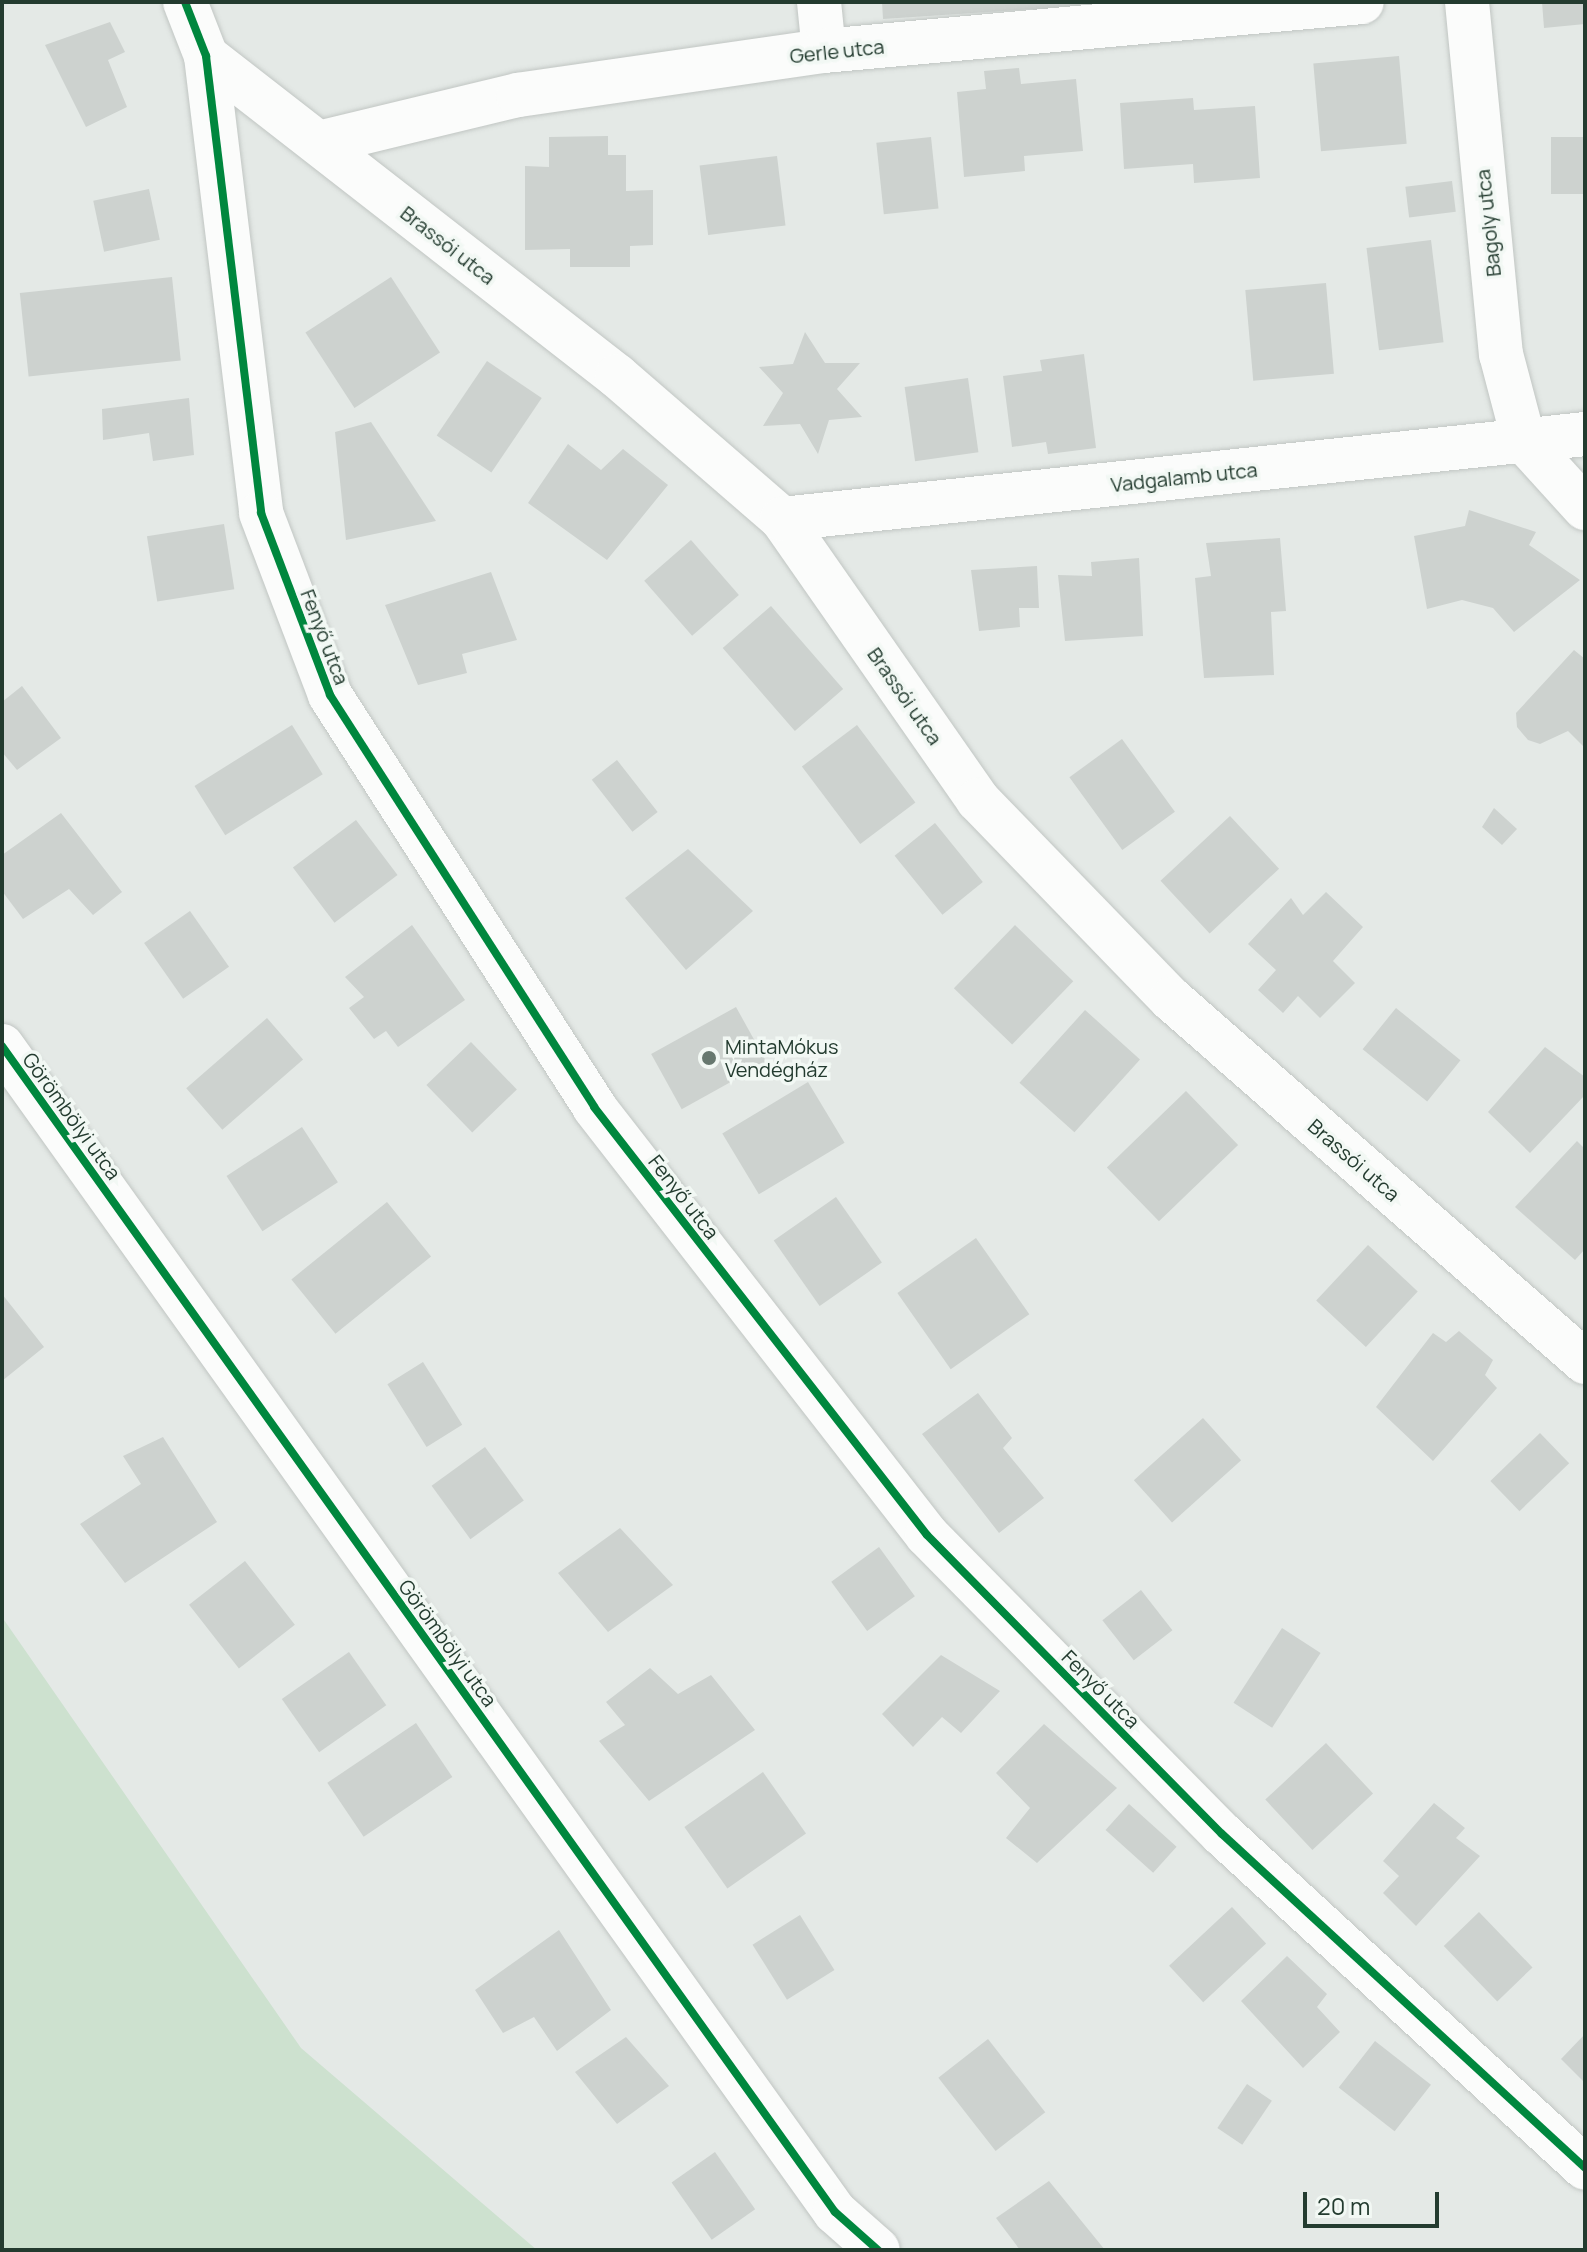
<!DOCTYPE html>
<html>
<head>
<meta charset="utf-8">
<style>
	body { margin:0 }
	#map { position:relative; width:1587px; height:2252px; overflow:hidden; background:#e4e9e6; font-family:Manrope,sans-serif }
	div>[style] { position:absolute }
	.green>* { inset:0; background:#cde1cf }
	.building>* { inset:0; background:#cdd2cf; transform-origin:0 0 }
	.roads { filter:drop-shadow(0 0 2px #c1c6c3) drop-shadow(0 0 2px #c1c6c3) }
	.minor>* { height:44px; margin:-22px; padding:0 22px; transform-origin:22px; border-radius:22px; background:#fbfcfb }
	.cycleway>* { height:8px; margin:-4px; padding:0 4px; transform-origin:4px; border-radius:4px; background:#00873e }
	.dots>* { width:22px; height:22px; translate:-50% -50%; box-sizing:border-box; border:4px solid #f2f8f4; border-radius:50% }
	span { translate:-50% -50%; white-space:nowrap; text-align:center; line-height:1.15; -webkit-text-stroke:7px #f2f8f4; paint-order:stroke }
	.street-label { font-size:20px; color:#233b2f }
	.poi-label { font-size:20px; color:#233b2f }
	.left { translate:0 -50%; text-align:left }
	.frame { position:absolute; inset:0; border:4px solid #233b2f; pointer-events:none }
	.scale { position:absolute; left:1303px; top:2192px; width:136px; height:36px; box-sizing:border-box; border:4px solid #233b2f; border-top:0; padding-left:10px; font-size:24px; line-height:28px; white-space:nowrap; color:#233b2f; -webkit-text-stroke:6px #f2f8f4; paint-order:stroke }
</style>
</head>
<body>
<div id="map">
	<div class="green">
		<i style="clip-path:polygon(2px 1617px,301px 2048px,537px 2250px,2px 2250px)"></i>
	</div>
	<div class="building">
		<i style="clip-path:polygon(882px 2px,1080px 2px,1081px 15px,1034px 19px,1033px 9px,883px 19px)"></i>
		<i style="clip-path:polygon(1542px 2px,1585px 2px,1585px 24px,1544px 28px)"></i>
		<i style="clip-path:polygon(110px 22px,125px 52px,108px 60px,127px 107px,86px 127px,45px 45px)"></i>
		<i style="left:1399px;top:56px;width:88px;height:86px;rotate:85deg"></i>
		<i style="clip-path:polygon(1019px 68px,1021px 84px,1076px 79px,1083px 151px,1024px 156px,1025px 171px,964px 177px,957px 92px,986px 89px,984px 71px)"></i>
		<i style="clip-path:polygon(1193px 98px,1194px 110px,1255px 106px,1260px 178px,1194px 183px,1193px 164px,1124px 169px,1120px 103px)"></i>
		<i style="clip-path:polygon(608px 136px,608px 155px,626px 155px,626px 191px,653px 190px,653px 245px,630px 246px,630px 267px,570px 267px,570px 249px,525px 250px,525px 166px,549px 167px,549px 137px)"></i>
		<i style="left:931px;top:137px;width:72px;height:55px;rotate:84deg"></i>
		<i style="left:1585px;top:137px;width:57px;height:34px;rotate:90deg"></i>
		<i style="left:777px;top:156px;width:70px;height:78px;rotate:83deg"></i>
		<i style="left:1452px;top:181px;width:31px;height:47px;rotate:83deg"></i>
		<i style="left:149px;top:189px;width:52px;height:57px;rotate:78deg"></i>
		<i style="left:1431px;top:240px;width:103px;height:65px;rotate:83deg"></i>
		<i style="left:172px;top:277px;width:84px;height:153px;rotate:84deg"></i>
		<i style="left:391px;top:277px;width:90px;height:102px;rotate:57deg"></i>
		<i style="left:1326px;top:283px;width:91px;height:81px;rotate:85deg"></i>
		<i style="clip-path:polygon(805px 332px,825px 363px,860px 363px,837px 389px,862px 417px,829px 420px,818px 454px,800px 424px,763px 426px,783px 393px,759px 367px,793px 364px)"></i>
		<i style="clip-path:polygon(1084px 354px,1096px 448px,1048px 454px,1046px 442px,1012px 447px,1003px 376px,1042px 371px,1040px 360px)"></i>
		<i style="left:487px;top:361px;width:66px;height:90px;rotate:34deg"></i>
		<i style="left:968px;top:378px;width:75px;height:64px;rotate:82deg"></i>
		<i style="clip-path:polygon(189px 398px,194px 455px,153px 461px,149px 433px,103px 440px,102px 409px)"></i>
		<i style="clip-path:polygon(371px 422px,436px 521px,346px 540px,335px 432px)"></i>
		<i style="clip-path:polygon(568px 444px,601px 470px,623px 449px,668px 485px,607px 560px,528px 503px)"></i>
		<i style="clip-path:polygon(1469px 510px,1536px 532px,1529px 545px,1580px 580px,1514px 632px,1493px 608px,1462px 600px,1427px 609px,1414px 536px,1465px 526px)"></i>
		<i style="left:224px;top:524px;width:66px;height:78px;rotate:81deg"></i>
		<i style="clip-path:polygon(1280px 538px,1286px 611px,1271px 612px,1274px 675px,1204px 678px,1195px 578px,1211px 576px,1206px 543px)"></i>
		<i style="left:691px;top:540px;width:73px;height:62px;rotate:49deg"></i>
		<i style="clip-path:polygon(1139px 558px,1143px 636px,1065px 641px,1058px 575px,1092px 576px,1091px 562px)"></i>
		<i style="clip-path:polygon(1037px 566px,1039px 608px,1019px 608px,1020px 627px,979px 631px,971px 570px)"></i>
		<i style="clip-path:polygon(491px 572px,517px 640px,462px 654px,467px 673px,418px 685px,385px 605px)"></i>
		<i style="left:771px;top:606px;width:110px;height:64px;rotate:49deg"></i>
		<i style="clip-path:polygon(1574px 650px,1585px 659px,1585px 748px,1568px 731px,1540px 744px,1528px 740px,1517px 727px,1516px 713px)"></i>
		<i style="clip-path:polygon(22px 686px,61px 738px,17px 770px,2px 752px,2px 702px)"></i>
		<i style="left:292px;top:725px;width:58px;height:115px;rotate:58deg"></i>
		<i style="left:857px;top:725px;width:97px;height:69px;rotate:53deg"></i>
		<i style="left:1122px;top:739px;width:90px;height:65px;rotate:54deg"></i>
		<i style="left:617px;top:760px;width:66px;height:32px;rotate:52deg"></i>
		<i style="clip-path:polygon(1494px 808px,1517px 829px,1502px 845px,1482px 827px)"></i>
		<i style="clip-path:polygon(61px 813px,122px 892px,93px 915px,69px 889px,23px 919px,2px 891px,2px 855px)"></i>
		<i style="left:1230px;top:816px;width:72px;height:95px;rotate:47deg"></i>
		<i style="left:356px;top:820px;width:69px;height:79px;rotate:53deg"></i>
		<i style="left:935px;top:823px;width:76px;height:52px;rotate:51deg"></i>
		<i style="clip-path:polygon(688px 849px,753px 911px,686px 970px,625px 898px)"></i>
		<i style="clip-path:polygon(1326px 892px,1363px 927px,1333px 961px,1355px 983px,1320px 1018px,1298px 996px,1283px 1013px,1258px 990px,1276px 970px,1248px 944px,1291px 898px,1303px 915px)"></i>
		<i style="left:190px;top:911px;width:68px;height:56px;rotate:55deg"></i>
		<i style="clip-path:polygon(412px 925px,465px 1000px,398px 1047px,386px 1031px,374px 1039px,349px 1008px,364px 997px,345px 977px)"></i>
		<i style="left:1015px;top:925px;width:81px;height:88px;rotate:44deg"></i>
		<i style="left:736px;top:1007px;width:63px;height:97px;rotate:61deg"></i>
		<i style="left:1396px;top:1008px;width:83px;height:53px;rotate:39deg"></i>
		<i style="left:1085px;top:1010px;width:74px;height:98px;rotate:42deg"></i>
		<i style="left:267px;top:1018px;width:55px;height:107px;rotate:49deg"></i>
		<i style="left:471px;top:1042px;width:66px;height:62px;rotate:46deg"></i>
		<i style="clip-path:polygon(1545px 1047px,1585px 1077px,1585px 1095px,1530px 1153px,1488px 1112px)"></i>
		<i style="left:808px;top:1082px;width:71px;height:100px;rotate:59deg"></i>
		<i style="left:1186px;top:1091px;width:75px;height:110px;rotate:46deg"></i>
		<i style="left:302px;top:1127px;width:66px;height:90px;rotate:57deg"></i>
		<i style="clip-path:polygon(1577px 1141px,1585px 1149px,1585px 1249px,1575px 1260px,1515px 1207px)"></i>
		<i style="left:836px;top:1197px;width:80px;height:76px;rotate:55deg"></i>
		<i style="left:387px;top:1202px;width:70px;height:123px;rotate:51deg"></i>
		<i style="left:976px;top:1238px;width:93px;height:96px;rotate:55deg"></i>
		<i style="left:1368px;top:1245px;width:68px;height:76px;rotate:43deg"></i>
		<i style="clip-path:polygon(2px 1294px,44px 1347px,2px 1381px)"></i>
		<i style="clip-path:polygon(1459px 1331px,1493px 1360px,1485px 1375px,1497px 1388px,1433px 1461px,1376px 1407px,1433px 1333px,1446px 1342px)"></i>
		<i style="left:423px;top:1362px;width:74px;height:42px;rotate:58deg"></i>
		<i style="clip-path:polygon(978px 1393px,1012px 1438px,1003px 1448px,1044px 1498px,999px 1533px,922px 1434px)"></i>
		<i style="left:1203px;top:1418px;width:57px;height:93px;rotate:48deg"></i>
		<i style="left:1540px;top:1433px;width:42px;height:69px;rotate:46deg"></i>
		<i style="clip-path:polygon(163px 1437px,217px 1522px,125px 1583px,80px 1524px,141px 1484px,123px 1456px)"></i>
		<i style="left:485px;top:1447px;width:66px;height:66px;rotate:54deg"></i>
		<i style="clip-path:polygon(620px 1528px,673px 1585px,608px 1632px,558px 1573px)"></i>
		<i style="left:879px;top:1547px;width:61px;height:59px;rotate:54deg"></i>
		<i style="left:245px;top:1561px;width:81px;height:71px;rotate:52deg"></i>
		<i style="left:1141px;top:1590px;width:51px;height:49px;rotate:52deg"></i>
		<i style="left:1282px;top:1628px;width:46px;height:89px;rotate:33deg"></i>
		<i style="left:349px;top:1652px;width:65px;height:82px;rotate:55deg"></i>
		<i style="clip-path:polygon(941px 1655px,1000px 1691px,961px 1733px,942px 1717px,913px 1747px,882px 1714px)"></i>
		<i style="clip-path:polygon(650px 1668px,678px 1694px,711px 1675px,755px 1730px,649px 1801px,599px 1741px,625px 1725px,606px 1702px)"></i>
		<i style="left:416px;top:1723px;width:65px;height:107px;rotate:56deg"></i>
		<i style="clip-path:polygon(1044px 1724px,1117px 1788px,1037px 1863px,1006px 1838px,1030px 1808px,996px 1773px)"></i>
		<i style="left:1326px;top:1743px;width:69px;height:83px;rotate:47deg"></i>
		<i style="left:763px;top:1772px;width:75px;height:96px;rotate:55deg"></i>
		<i style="clip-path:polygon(1434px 1803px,1465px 1828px,1456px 1838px,1480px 1856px,1416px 1926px,1383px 1893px,1399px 1876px,1383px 1861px)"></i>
		<i style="left:1129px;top:1804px;width:64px;height:35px;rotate:42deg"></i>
		<i style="left:1232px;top:1907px;width:50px;height:86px;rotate:47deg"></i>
		<i style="left:1479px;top:1912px;width:77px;height:49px;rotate:46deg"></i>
		<i style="left:800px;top:1915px;width:65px;height:56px;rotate:58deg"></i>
		<i style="clip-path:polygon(559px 1930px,611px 2010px,557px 2051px,534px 2017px,503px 2033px,475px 1990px)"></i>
		<i style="clip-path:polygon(1287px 1956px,1327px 1994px,1317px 2007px,1340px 2032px,1303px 2068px,1241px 2001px)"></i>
		<i style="clip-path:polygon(1585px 2034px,1585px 2083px,1561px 2059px)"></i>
		<i style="clip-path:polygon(626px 2037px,669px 2086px,617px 2124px,575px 2072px)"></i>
		<i style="left:988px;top:2039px;width:93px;height:63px;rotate:52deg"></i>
		<i style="left:1375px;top:2041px;width:71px;height:59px;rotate:38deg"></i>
		<i style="left:1247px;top:2084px;width:30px;height:53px;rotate:34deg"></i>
		<i style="left:715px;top:2152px;width:70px;height:53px;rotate:55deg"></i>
		<i style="clip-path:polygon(1049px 2181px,1105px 2250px,1020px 2250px,996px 2218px)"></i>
	</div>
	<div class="roads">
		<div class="minor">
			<i style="left:185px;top:2px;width:58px;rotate:68.7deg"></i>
			<i style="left:206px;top:56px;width:460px;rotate:83.1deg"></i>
			<i style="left:261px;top:513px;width:195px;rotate:69.2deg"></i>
			<i style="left:330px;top:695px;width:489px;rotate:57.3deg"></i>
			<i style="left:594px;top:1107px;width:542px;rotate:52.12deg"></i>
			<i style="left:927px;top:1535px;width:420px;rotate:45.4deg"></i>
			<i style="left:1222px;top:1834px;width:493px;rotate:42.6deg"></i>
			<i style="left:819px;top:2px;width:49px;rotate:84.2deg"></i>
			<i style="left:1467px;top:2px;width:354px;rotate:84.5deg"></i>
			<i style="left:1501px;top:354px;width:90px;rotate:75.2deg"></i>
			<i style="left:1524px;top:441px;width:91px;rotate:47.7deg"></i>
			<i style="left:206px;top:56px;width:521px;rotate:37.9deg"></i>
			<i style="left:617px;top:376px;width:218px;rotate:40.9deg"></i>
			<i style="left:782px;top:519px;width:343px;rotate:55.1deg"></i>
			<i style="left:978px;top:800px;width:277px;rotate:45.9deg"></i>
			<i style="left:1171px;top:999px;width:551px;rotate:41.24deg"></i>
			<i style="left:319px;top:143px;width:205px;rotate:-13.6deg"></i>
			<i style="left:518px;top:95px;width:309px;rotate:-8.2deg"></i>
			<i style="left:824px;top:51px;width:540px;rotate:-5.2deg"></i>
			<i style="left:782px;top:519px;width:807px;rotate:-6.04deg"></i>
			<i style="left:2px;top:1046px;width:1433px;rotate:54.46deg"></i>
			<i style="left:835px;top:2212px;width:57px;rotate:41.5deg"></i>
		</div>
	</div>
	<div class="cycleway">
		<i style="left:185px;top:2px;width:58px;rotate:68.7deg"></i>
		<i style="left:206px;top:56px;width:460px;rotate:83.1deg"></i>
		<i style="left:261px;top:513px;width:195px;rotate:69.2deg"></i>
		<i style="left:330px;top:695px;width:489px;rotate:57.3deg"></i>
		<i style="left:594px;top:1107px;width:542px;rotate:52.12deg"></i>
		<i style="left:927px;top:1535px;width:420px;rotate:45.4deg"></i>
		<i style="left:1222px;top:1834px;width:493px;rotate:42.6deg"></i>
		<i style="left:2px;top:1046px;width:1433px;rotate:54.46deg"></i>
		<i style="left:835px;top:2212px;width:57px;rotate:41.5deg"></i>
	</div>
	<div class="dots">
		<i style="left:709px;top:1058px;background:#67786f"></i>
	</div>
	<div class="street-label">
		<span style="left:837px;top:51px;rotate:-6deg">Gerle utca</span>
		<span style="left:1488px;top:223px;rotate:-96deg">Bagoly utca</span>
		<span style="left:448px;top:245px;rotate:38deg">Brassói utca</span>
		<span style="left:1184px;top:477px;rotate:-6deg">Vadgalamb utca</span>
		<span style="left:325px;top:637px;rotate:69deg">Fenyő utca</span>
		<span style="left:905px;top:696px;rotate:55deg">Brassói utca</span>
		<span style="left:72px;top:1116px;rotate:54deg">Görömbölyi utca</span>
		<span style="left:1354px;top:1160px;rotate:41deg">Brassói utca</span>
		<span style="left:684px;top:1197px;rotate:52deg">Fenyő utca</span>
		<span style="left:448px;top:1643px;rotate:54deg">Görömbölyi utca</span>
		<span style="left:1101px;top:1689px;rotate:45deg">Fenyő utca</span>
	</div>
	<div class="poi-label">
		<span class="left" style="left:725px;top:1058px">MintaMókus<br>Vendégház</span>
	</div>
	<div class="frame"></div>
	<div class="scale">20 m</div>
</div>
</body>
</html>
